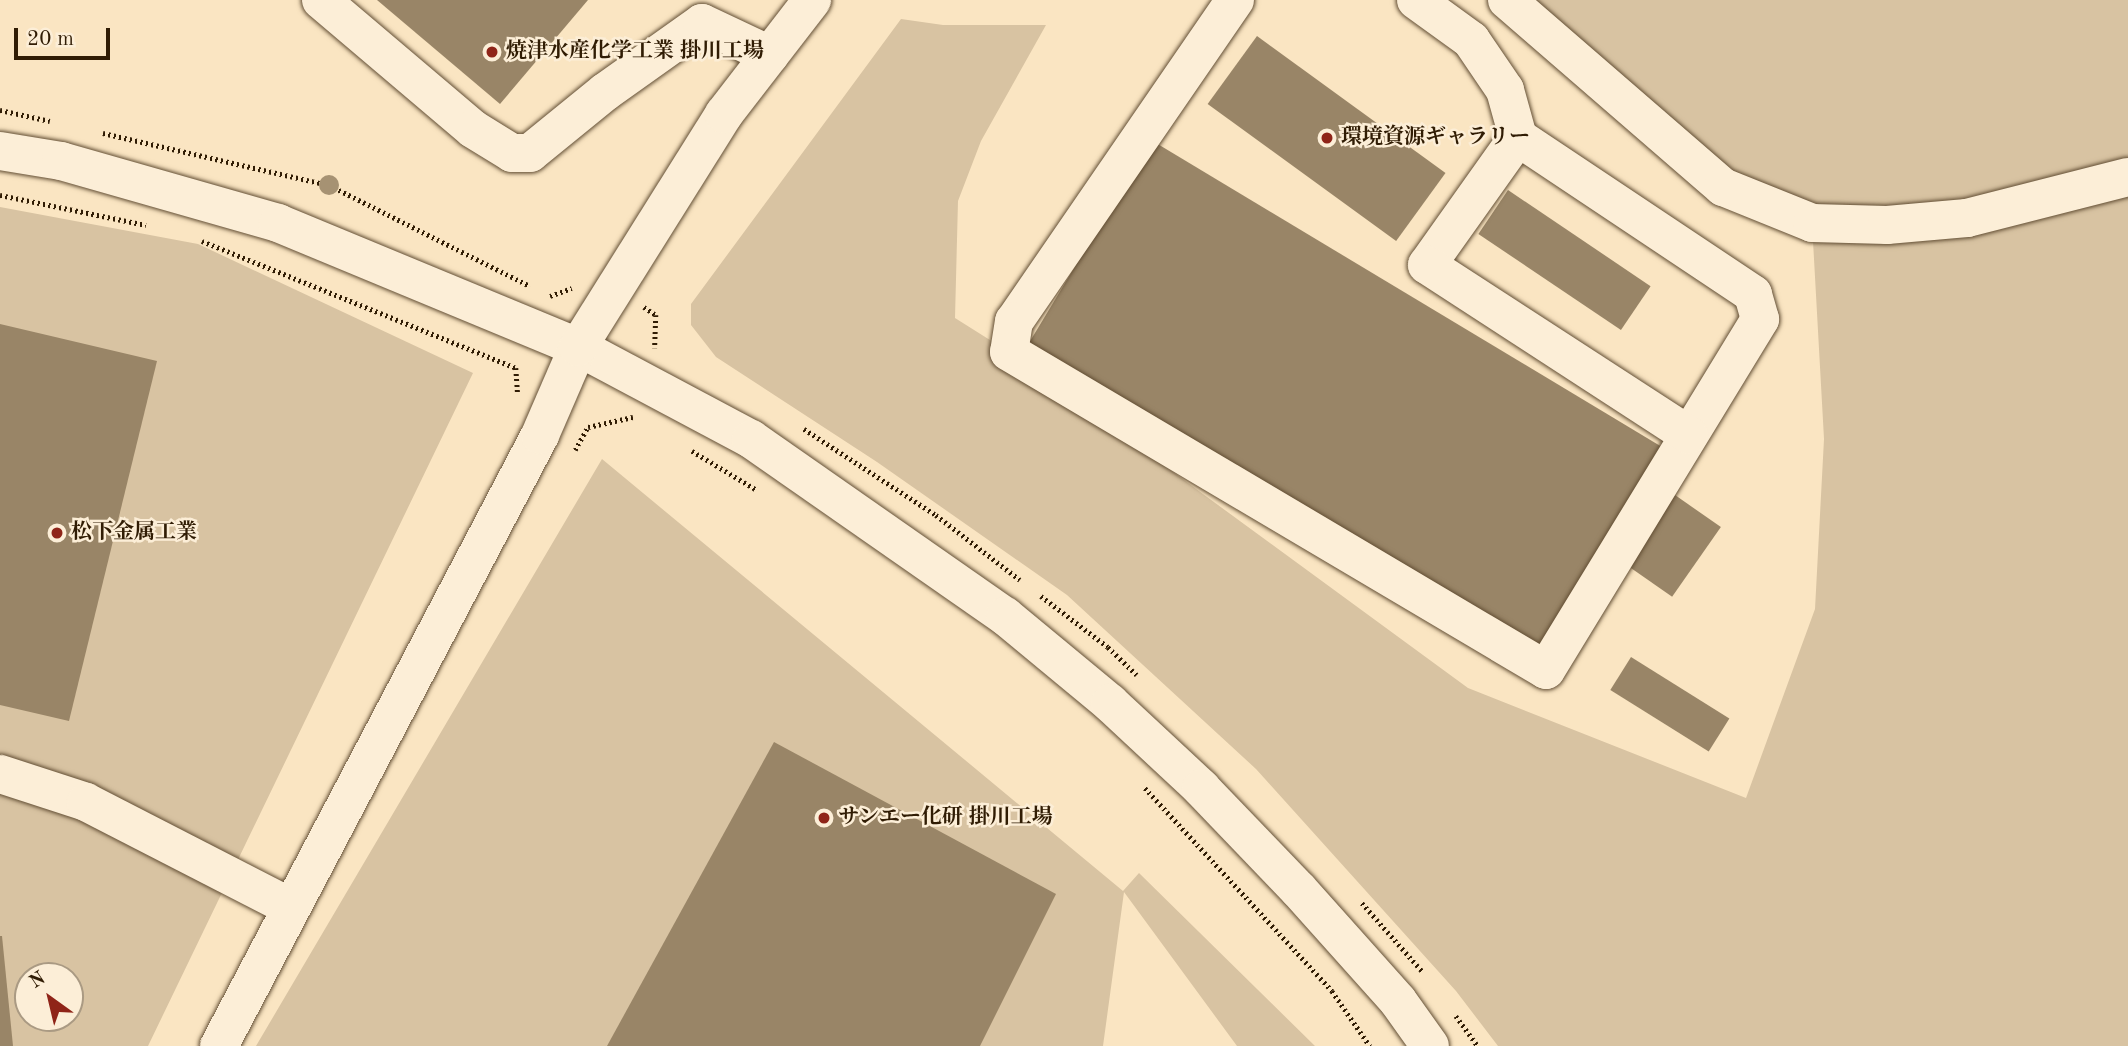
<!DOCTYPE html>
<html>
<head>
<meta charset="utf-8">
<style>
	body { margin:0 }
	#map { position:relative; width:2128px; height:1046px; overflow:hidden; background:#fae5c2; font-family:"Old Standard TT","Noto Serif JP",serif }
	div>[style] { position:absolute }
	.green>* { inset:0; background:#d8c3a2 }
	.building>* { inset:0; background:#998567; transform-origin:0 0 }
	.path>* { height:4.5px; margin-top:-2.25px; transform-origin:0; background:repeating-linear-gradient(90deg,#301c04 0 2px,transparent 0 5.5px) }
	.roads { filter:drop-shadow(0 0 2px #624e34) drop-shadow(0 0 2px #624e34) }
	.minor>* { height:38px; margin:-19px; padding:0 19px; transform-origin:19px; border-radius:19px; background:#fceed7 }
	.trees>* { width:20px; height:20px; margin:-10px; border-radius:50%; background:#a69273 }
	.dots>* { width:19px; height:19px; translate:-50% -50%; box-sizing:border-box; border:4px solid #fceed7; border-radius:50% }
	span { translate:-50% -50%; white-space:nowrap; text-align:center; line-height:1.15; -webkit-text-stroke:5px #fceed7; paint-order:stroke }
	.poi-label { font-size:21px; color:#301c04; font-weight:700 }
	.left { translate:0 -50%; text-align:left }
	.north { position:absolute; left:14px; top:962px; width:70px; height:70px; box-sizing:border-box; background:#fceed7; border:2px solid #aa9a83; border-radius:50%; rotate:326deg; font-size:19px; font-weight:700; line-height:28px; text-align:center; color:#301c04 }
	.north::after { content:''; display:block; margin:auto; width:24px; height:32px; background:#8f2418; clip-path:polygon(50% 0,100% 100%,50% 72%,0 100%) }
	.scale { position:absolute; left:14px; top:28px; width:96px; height:32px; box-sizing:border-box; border:4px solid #301c04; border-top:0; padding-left:9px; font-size:21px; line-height:24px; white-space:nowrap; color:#301c04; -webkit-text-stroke:5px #fceed7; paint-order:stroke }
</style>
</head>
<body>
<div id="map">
	<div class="green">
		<i style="clip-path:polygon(1520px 0,2128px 0,2128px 1046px,1498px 1046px,1456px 991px,1256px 769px,1067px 595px,877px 462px,716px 357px,691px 325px,691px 304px,901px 19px,943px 25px,1046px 25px,981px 141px,958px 201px,955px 318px,1009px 352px,1468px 688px,1746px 798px,1815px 609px,1824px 439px,1812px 223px,1723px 187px)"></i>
		<i style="clip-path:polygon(evenodd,0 207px,198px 244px,473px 373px,148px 1046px,0 1046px,0 207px,28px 976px,70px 976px,70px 1018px,28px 1018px,28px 976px)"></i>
		<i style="clip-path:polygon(602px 459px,1123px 891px,1139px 873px,1315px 1046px,1237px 1046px,1124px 892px,1103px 1046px,256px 1046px)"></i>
	</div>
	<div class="building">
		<i style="clip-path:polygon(377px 0,588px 0,500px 104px)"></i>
		<i style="left:1257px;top:36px;width:233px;height:84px;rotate:36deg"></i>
		<i style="left:1151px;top:140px;width:601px;height:239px;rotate:31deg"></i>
		<i style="left:1508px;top:190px;width:172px;height:53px;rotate:34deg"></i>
		<i style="clip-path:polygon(0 324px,157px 361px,69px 721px,0 705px)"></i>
		<i style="left:1675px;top:495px;width:56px;height:85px;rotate:35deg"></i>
		<i style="left:1631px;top:657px;width:116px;height:39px;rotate:32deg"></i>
		<i style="clip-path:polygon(774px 742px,1056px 894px,980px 1046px,607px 1046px)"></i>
		<i style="clip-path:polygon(0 936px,2px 936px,13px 1046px,0 1046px)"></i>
	</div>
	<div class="path">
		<i style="left:0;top:110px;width:51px;rotate:12.4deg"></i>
		<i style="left:103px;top:133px;width:232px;rotate:13deg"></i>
		<i style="left:329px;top:185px;width:225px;rotate:26.7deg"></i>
		<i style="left:0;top:195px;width:149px;rotate:11.6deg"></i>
		<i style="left:202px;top:241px;width:339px;rotate:22deg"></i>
		<i style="left:516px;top:368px;width:27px;rotate:86deg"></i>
		<i style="left:550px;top:296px;width:23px;rotate:-20deg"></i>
		<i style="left:644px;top:307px;width:14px;rotate:34deg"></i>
		<i style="left:656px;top:315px;width:33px;rotate:92deg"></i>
		<i style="left:804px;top:429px;width:158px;rotate:33.1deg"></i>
		<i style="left:936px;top:515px;width:106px;rotate:37.7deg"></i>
		<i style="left:575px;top:450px;width:26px;rotate:-61deg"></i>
		<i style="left:588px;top:427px;width:46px;rotate:-12.5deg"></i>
		<i style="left:692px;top:451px;width:76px;rotate:31deg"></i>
		<i style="left:1041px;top:596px;width:84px;rotate:37.3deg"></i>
		<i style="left:1108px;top:647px;width:40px;rotate:44deg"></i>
		<i style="left:1145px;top:788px;width:276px;rotate:47.3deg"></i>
		<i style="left:1332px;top:991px;width:67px;rotate:55.4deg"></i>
		<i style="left:1362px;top:903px;width:92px;rotate:48.5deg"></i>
		<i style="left:1456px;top:1016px;width:37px;rotate:54deg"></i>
	</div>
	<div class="roads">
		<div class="minor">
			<i style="left:321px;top:0;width:199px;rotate:40.3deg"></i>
			<i style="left:473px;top:129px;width:46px;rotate:31.6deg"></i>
			<i style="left:512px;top:153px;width:18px"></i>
			<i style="left:530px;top:153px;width:97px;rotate:-39.1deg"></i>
			<i style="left:605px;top:92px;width:119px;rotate:-35.4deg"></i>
			<i style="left:702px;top:23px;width:75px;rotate:25.2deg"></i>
			<i style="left:1235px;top:0;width:390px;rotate:124.5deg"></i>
			<i style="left:1014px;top:321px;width:31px;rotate:99deg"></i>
			<i style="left:1009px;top:352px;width:624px;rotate:30.63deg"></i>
			<i style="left:1546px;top:670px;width:411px;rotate:-58.6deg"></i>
			<i style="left:1760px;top:319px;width:26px;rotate:-106deg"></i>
			<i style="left:1753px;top:294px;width:283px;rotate:-146.3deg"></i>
			<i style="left:1518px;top:137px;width:49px;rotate:-105.5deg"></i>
			<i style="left:1505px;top:90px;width:60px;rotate:-124.2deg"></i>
			<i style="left:1471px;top:40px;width:68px;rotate:-144deg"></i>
			<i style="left:1507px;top:0;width:286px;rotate:40.9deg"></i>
			<i style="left:1723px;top:187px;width:96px;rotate:22deg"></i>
			<i style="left:1812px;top:223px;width:75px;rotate:1.5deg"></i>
			<i style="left:1887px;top:225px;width:80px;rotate:-5deg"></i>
			<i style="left:1967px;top:218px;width:166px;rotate:-14.3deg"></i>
			<i style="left:1518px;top:137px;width:157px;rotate:125.4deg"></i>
			<i style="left:1427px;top:265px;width:312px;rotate:33deg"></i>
			<i style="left:0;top:151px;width:62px;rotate:9.3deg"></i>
			<i style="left:61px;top:161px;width:226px;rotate:15.9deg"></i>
			<i style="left:278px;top:223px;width:325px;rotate:22.5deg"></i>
			<i style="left:578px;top:347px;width:196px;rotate:28deg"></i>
			<i style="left:751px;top:439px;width:310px;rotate:34.9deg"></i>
			<i style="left:1005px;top:616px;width:136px;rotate:39.6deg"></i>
			<i style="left:1110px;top:703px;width:125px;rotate:43deg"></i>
			<i style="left:1201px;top:788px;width:140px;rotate:46.2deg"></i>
			<i style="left:1298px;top:889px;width:150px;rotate:48.2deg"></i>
			<i style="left:1398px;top:1001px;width:55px;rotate:54.6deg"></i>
			<i style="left:0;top:774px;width:90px;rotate:18deg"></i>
			<i style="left:86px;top:802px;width:229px;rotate:27.2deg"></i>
			<i style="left:219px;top:1046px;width:690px;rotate:-62.28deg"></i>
			<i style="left:540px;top:435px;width:96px;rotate:-66.6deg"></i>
			<i style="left:578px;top:347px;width:275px;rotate:-57.9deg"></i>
			<i style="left:724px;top:114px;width:144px;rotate:-52.3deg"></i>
		</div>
	</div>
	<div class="trees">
		<i style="left:329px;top:185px"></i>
	</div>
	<div class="dots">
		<i style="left:492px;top:52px;background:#8f2418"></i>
		<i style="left:1327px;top:138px;background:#8f2418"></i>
		<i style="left:57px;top:533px;background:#8f2418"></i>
		<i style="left:824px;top:818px;background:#8f2418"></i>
	</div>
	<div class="poi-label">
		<span class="left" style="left:506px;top:52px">焼津水産化学工業 掛川工場</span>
		<span class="left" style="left:1341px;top:138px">環境資源ギャラリー</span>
		<span class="left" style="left:71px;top:533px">松下金属工業</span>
		<span class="left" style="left:838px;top:818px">サンエー化研 掛川工場</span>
	</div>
	<div class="north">N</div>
	<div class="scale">20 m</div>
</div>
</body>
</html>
